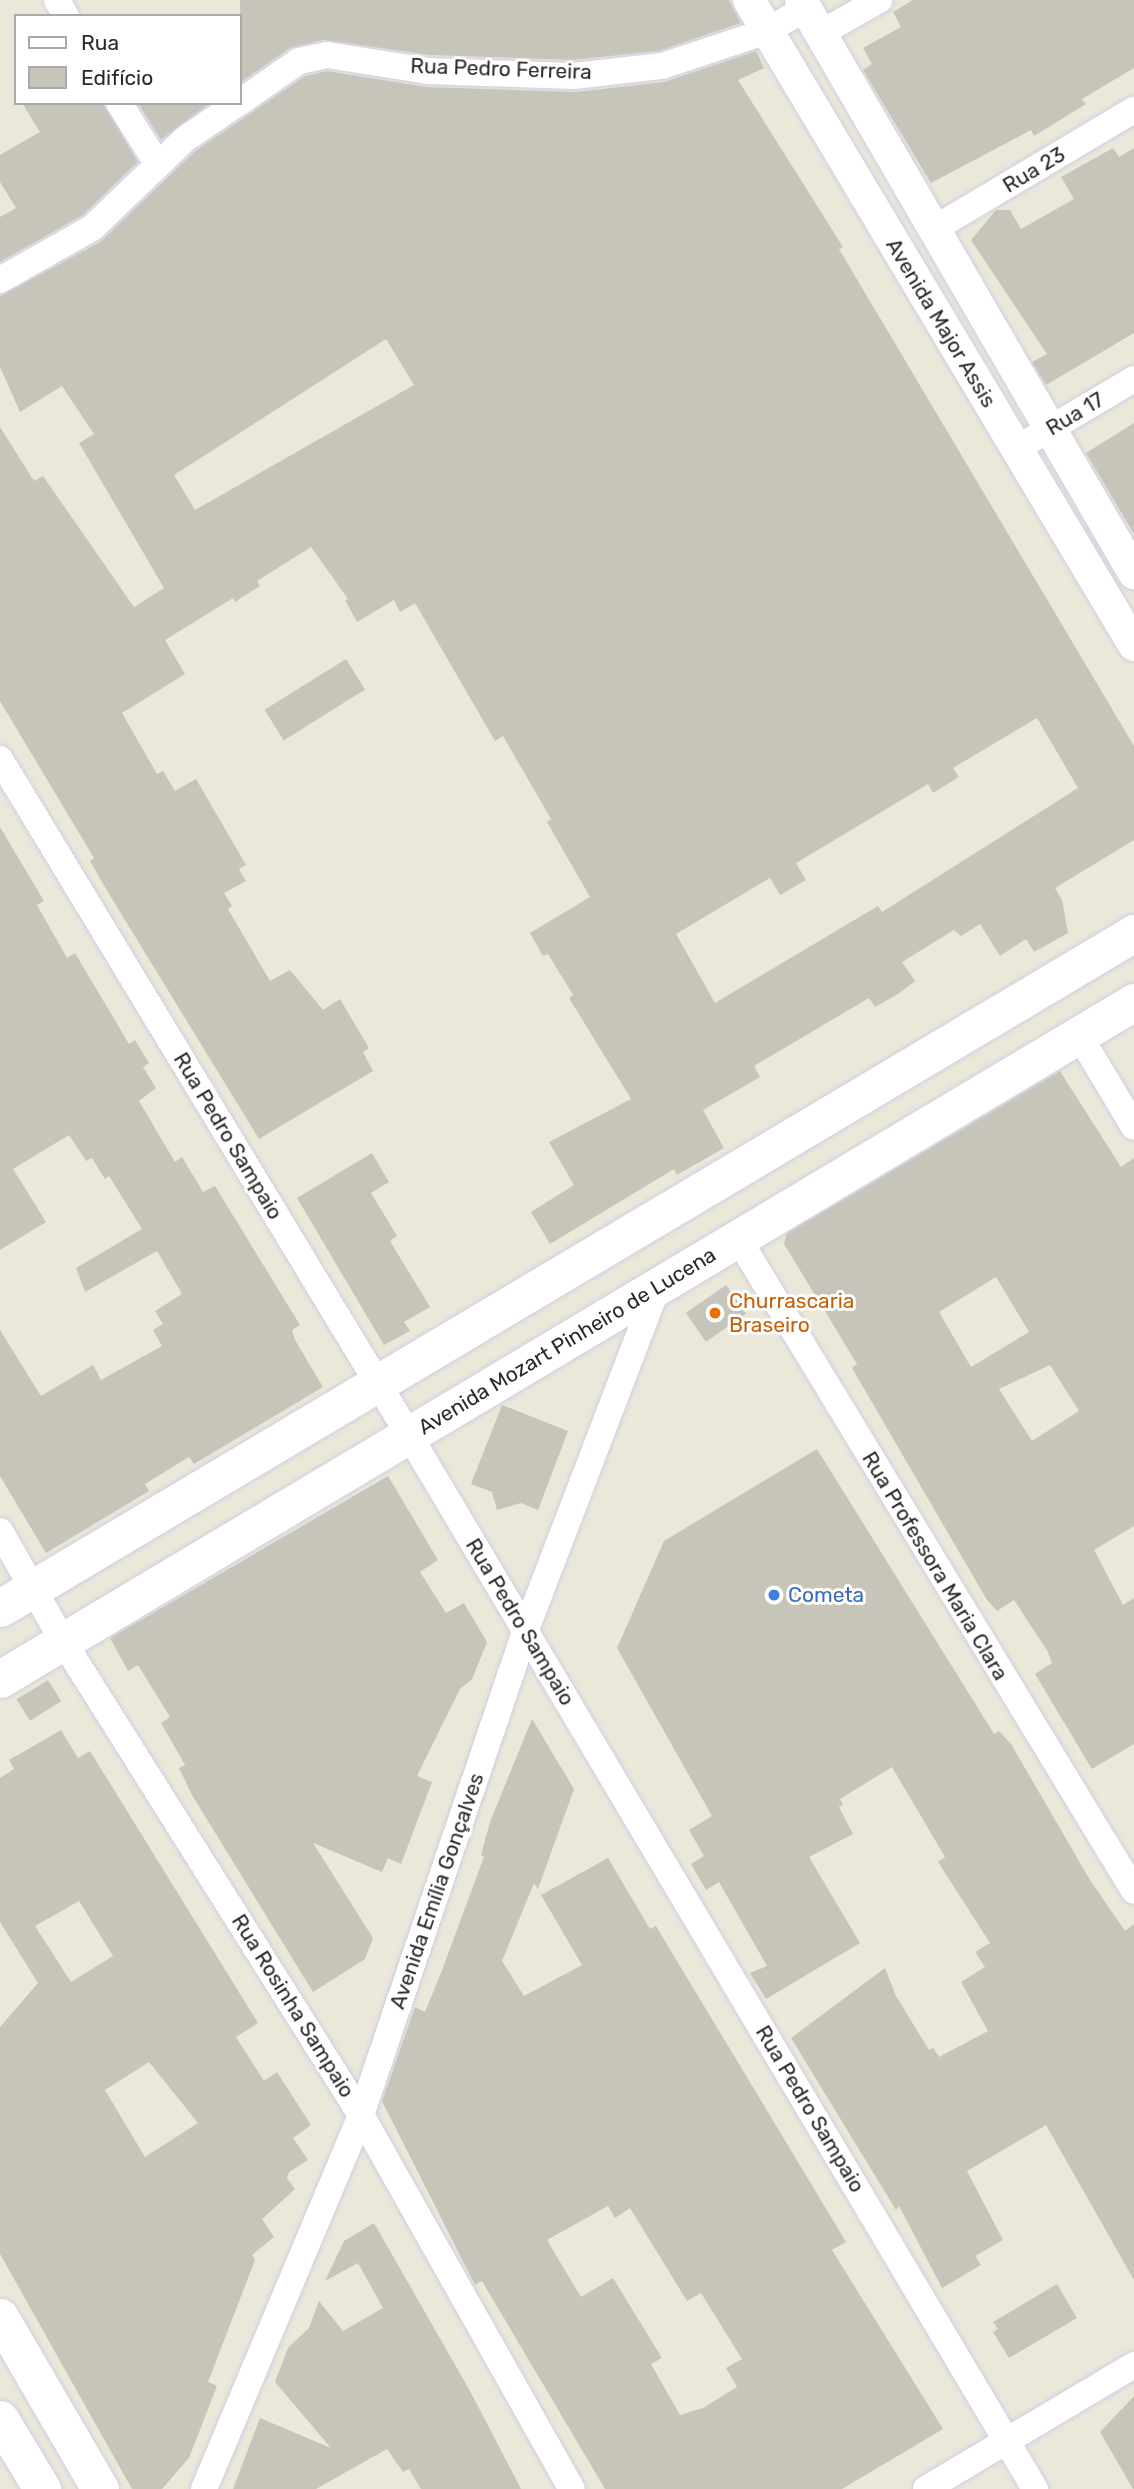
<!DOCTYPE html>
<html>
<head>
<meta charset="utf-8">
<style>
	body { margin:0 }
	#map { position:relative; width:1134px; height:2489px; overflow:hidden; background:#ece8d9; font-family:Rubik,sans-serif }
	div>[style] { position:absolute }
	.building>* { inset:0; background:#c7c4b9; transform-origin:0 0 }
	.roads { filter:drop-shadow(0 0 2px #cfcee3) drop-shadow(0 0 2px #cfcee3) }
	.minor>* { height:26px; margin:-13px; padding:0 13px; transform-origin:13px; border-radius:13px; background:#fff }
	.tertiary>* { height:32px; margin:-16px; padding:0 16px; transform-origin:16px; border-radius:16px; background:#fff }
	.secondary>* { height:37px; margin:-18.5px; padding:0 18.5px; transform-origin:18.5px; border-radius:18.5px; background:#fff }
	.dots>* { width:19px; height:19px; translate:-50% -50%; box-sizing:border-box; border:4px solid #fff; border-radius:50% }
	span { translate:-50% -50%; white-space:nowrap; text-align:center; line-height:1.15; -webkit-text-stroke:6px #fff; paint-order:stroke }
	.street-label { font-size:21px; color:#292929 }
	.food-label { font-size:21px; color:#c56008 }
	.left { translate:0 -50%; text-align:left }
	.shop-label { font-size:21px; color:#366cbe }
	.legend { position:absolute; left:14px; top:14px; width:228px; height:91px; box-sizing:border-box; background:#fff; border:2px solid #a9a9a9; margin:0; padding:9px 12px; list-style:none; font-size:21px; color:#292929 }
	.legend li { display:flex; align-items:center; gap:14px; height:35px }
	.legend b { width:35px; border:2px solid #a9a9a9 }
</style>
</head>
<body>
<div id="map">
	<div class="building">
		<i style="clip-path:polygon(240px 0,729px 0,741px 23px,659px 51px,573px 60px,430px 55px,324px 40px,290px 48px,240px 83px)"></i>
		<i style="clip-path:polygon(913px 0,1134px 0,1134px 68px,1082px 99px,1086px 104px,1034px 136px,1031px 130px,931px 183px,863px 70px,872px 64px,863px 48px,901px 27px,893px 12px)"></i>
		<i style="clip-path:polygon(evenodd,756px 51px,764px 68px,738px 80px,843px 247px,839px 249px,1134px 746px,1134px 840px,1055px 888px,1062px 900px,1068px 933px,1034px 952px,1026px 939px,1000px 956px,980px 924px,961px 936px,954px 930px,902px 962px,915px 981px,898px 994px,875px 1007px,869px 998px,754px 1066px,760px 1077px,703px 1110px,724px 1148px,677px 1175px,674px 1169px,550px 1244px,531px 1212px,574px 1185px,549px 1142px,631px 1099px,569px 998px,573px 995px,548px 954px,543px 956px,530px 933px,590px 897px,547px 822px,551px 819px,503px 736px,495px 741px,415px 603px,400px 612px,394px 600px,357px 622px,345px 600px,348px 599px,311px 547px,257px 581px,260px 586px,235px 602px,233px 598px,165px 640px,185px 674px,122px 713px,157px 774px,163px 771px,175px 791px,196px 779px,246px 865px,239px 869px,246px 881px,224px 893px,232px 906px,228px 909px,270px 981px,290px 970px,323px 1010px,340px 999px,369px 1048px,363px 1052px,373px 1071px,259px 1139px,106px 889px,90px 861px,94px 858px,0 701px,0 427px,34px 481px,43px 476px,134px 607px,164px 588px,79px 443px,94px 434px,62px 386px,20px 412px,0 367px,0 296px,100px 242px,195px 151px,305px 76px,327px 71px,427px 87px,576px 92px,664px 82px,756px 51px,386px 339px,414px 385px,195px 510px,174px 475px,386px 339px,756px 51px,1037px 718px,1078px 788px,882px 912px,878px 906px,715px 1003px,676px 934px,770px 878px,780px 895px,806px 880px,796px 863px,928px 784px,933px 793px,959px 777px,953px 768px,1037px 718px)"></i>
		<i style="clip-path:polygon(22px 103px,103px 103px,138px 162px,83px 215px,0 262px,0 217px,16px 208px,0 182px,0 155px,40px 132px)"></i>
		<i style="clip-path:polygon(138px 103px,210px 103px,161px 140px)"></i>
		<i style="clip-path:polygon(1113px 148px,1119px 157px,1134px 148px,1134px 333px,1046px 385px,1032px 362px,1047px 354px,971px 240px,996px 210px,1010px 210px,1021px 229px,1074px 199px,1061px 177px)"></i>
		<i style="clip-path:polygon(1134px 423px,1134px 534px,1086px 453px)"></i>
		<i style="left:346px;top:659px;width:36px;height:96px;rotate:58deg"></i>
		<i style="clip-path:polygon(0 827px,44px 901px,37px 905px,67px 958px,75px 953px,129px 1044px,135px 1040px,149px 1063px,143px 1067px,156px 1088px,139px 1101px,175px 1162px,182px 1157px,203px 1192px,215px 1186px,300px 1325px,292px 1330px,295px 1340px,323px 1387px,194px 1464px,189px 1457px,145px 1484px,149px 1491px,46px 1553px,0 1476px,0 1330px,41px 1396px,93px 1365px,101px 1380px,162px 1346px,153px 1330px,163px 1324px,155px 1311px,182px 1294px,157px 1251px,85px 1292px,76px 1268px,142px 1229px,109px 1176px,105px 1179px,92px 1158px,86px 1161px,69px 1135px,13px 1169px,46px 1222px,0 1250px)"></i>
		<i style="clip-path:polygon(evenodd,1060px 1071px,1121px 1167px,1134px 1158px,1134px 1526px,1094px 1550px,1123px 1605px,1134px 1598px,1134px 1744px,1092px 1769px,1035px 1674px,1052px 1663px,1048px 1652px,1014px 1600px,997px 1611px,987px 1600px,852px 1368px,857px 1364px,784px 1244px,787px 1233px,1060px 1071px,996px 1277px,1029px 1332px,971px 1367px,939px 1312px,996px 1277px,1060px 1071px,1050px 1365px,1079px 1411px,1032px 1441px,999px 1389px,1050px 1365px)"></i>
		<i style="clip-path:polygon(372px 1153px,389px 1182px,371px 1193px,397px 1236px,390px 1241px,430px 1307px,404px 1322px,410px 1331px,384px 1345px,297px 1198px)"></i>
		<i style="left:726px;top:1285px;width:35px;height:49px;rotate:55deg"></i>
		<i style="clip-path:polygon(502px 1405px,568px 1431px,538px 1510px,521px 1503px,497px 1510px,492px 1492px,471px 1484px)"></i>
		<i style="clip-path:polygon(817px 1449px,994px 1734px,999px 1731px,1011px 1744px,1090px 1880px,1125px 1931px,1134px 1924px,1134px 2280px,1046px 2125px,967px 2171px,1003px 2240px,975px 2256px,981px 2265px,942px 2288px,899px 2206px,896px 2210px,791px 2038px,885px 1968px,896px 1996px,929px 2050px,933px 2048px,939px 2057px,988px 2031px,961px 1982px,985px 1967px,975px 1952px,990px 1943px,938px 1862px,945px 1857px,892px 1767px,840px 1799px,843px 1805px,839px 1807px,853px 1834px,809px 1857px,860px 1943px,766px 1999px,750px 1973px,767px 1966px,719px 1882px,706px 1890px,691px 1864px,704px 1856px,689px 1830px,712px 1816px,617px 1648px,664px 1541px)"></i>
		<i style="clip-path:polygon(388px 1476px,438px 1560px,420px 1572px,446px 1613px,464px 1603px,487px 1642px,472px 1679px,460px 1689px,417px 1776px,432px 1782px,401px 1864px,388px 1858px,382px 1872px,313px 1843px,373px 1938px,365px 1959px,313px 1992px,192px 1795px,179px 1768px,185px 1765px,161px 1723px,170px 1717px,138px 1665px,128px 1671px,110px 1638px)"></i>
		<i style="left:48px;top:1680px;width:25px;height:37px;rotate:58deg"></i>
		<i style="clip-path:polygon(evenodd,532px 1719px,574px 1789px,538px 1889px,534px 1883px,502px 1961px,524px 1996px,582px 1965px,541px 1895px,608px 1858px,650px 1929px,656px 1926px,846px 2242px,832px 2250px,943px 2429px,842px 2489px,605px 2489px,482px 2281px,475px 2285px,382px 2101px,415px 2007px,425px 2012px,441px 1973px,484px 1857px,481px 1855px,490px 1822px,532px 1719px,608px 2206px,615px 2218px,630px 2208px,687px 2301px,701px 2293px,742px 2359px,726px 2368px,737px 2387px,703px 2408px,680px 2415px,651px 2364px,662px 2358px,613px 2278px,581px 2297px,547px 2240px,608px 2206px)"></i>
		<i style="clip-path:polygon(evenodd,61px 1730px,78px 1758px,90px 1751px,258px 2023px,236px 2037px,264px 2081px,277px 2072px,311px 2125px,293px 2138px,308px 2160px,289px 2172px,287px 2178px,295px 2189px,262px 2219px,274px 2237px,252px 2255px,255px 2260px,208px 2382px,217px 2386px,189px 2458px,162px 2489px,132px 2489px,0 2254px,0 2027px,38px 1983px,0 1922px,0 1778px,14px 1769px,9px 1760px,61px 1730px,79px 1901px,113px 1956px,71px 1982px,35px 1926px,79px 1901px,61px 1730px,149px 2062px,198px 2123px,145px 2157px,105px 2090px,149px 2062px)"></i>
		<i style="clip-path:polygon(374px 2223px,470px 2391px,521px 2489px,421px 2489px,409px 2469px,403px 2472px,387px 2449px,316px 2489px,233px 2489px,260px 2418px,331px 2448px,275px 2382px,288px 2348px,309px 2328px,319px 2301px,343px 2331px,383px 2308px,358px 2263px,325px 2281px,344px 2241px)"></i>
		<i style="clip-path:polygon(1057px 2284px,1077px 2318px,1009px 2358px,993px 2332px,998px 2329px,993px 2322px)"></i>
		<i style="clip-path:polygon(1134px 2396px,1134px 2489px,1133px 2489px,1100px 2432px)"></i>
	</div>
	<div class="roads">
		<div class="minor">
			<i style="left:57px;top:0;width:18px;rotate:61deg"></i>
			<i style="left:821px;top:33px;width:67px;rotate:-29.6deg"></i>
			<i style="left:240px;top:102px;width:72px;rotate:-34.8deg"></i>
			<i style="left:299px;top:61px;width:29px;rotate:-12deg"></i>
			<i style="left:327px;top:55px;width:102px;rotate:9deg"></i>
			<i style="left:428px;top:71px;width:146px;rotate:2deg"></i>
			<i style="left:574px;top:76px;width:89px;rotate:-6.5deg"></i>
			<i style="left:662px;top:66px;width:111px;rotate:-18.4deg"></i>
			<i style="left:767px;top:31px;width:45px;rotate:-30.5deg"></i>
			<i style="left:119px;top:103px;width:71px;rotate:57.7deg"></i>
			<i style="left:934px;top:229px;width:233px;rotate:-30.8deg"></i>
			<i style="left:0;top:280px;width:106px;rotate:-29.5deg"></i>
			<i style="left:92px;top:228px;width:129px;rotate:-43.7deg"></i>
			<i style="left:185px;top:139px;width:64px;rotate:-34.2deg"></i>
			<i style="left:1016px;top:449px;width:137px;rotate:-30.7deg"></i>
			<i style="left:0;top:759px;width:790px;rotate:58.82deg"></i>
			<i style="left:409px;top:1435px;width:1226px;rotate:59.29deg"></i>
			<i style="left:1079px;top:1035px;width:107px;rotate:59.1deg"></i>
			<i style="left:739px;top:1240px;width:761px;rotate:58.75deg"></i>
			<i style="left:0;top:1531px;width:127px;rotate:60.2deg"></i>
			<i style="left:63px;top:1641px;width:560px;rotate:57.84deg"></i>
			<i style="left:361px;top:2115px;width:429px;rotate:60.6deg"></i>
			<i style="left:204px;top:2489px;width:406px;rotate:-67.2deg"></i>
			<i style="left:361px;top:2115px;width:510px;rotate:-71.25deg"></i>
			<i style="left:525px;top:1632px;width:368px;rotate:-69deg"></i>
			<i style="left:926px;top:2489px;width:242px;rotate:-30.8deg"></i>
		</div>
		<div class="tertiary">
			<i style="left:749px;top:0;width:751px;rotate:59.17deg"></i>
			<i style="left:801px;top:0;width:663px;rotate:59.84deg"></i>
		</div>
		<div class="secondary">
			<i style="left:0;top:1608px;width:1320px;rotate:-30.76deg"></i>
			<i style="left:0;top:1679px;width:1321px;rotate:-30.84deg"></i>
			<i style="left:0;top:2317px;width:199px;rotate:59.8deg"></i>
			<i style="left:0;top:2419px;width:82px;rotate:59deg"></i>
		</div>
	</div>
	<div class="dots">
		<i style="left:715px;top:1313px;background:#e8710a"></i>
		<i style="left:774px;top:1595px;background:#3f7fe0"></i>
	</div>
	<div class="street-label">
		<span style="left:501px;top:69px;rotate:2deg">Rua Pedro Ferreira</span>
		<span style="left:1034px;top:170px;rotate:-31deg">Rua 23</span>
		<span style="left:941px;top:323px;rotate:59deg">Avenida Major Assis</span>
		<span style="left:1075px;top:414px;rotate:-31deg">Rua 17</span>
		<span style="left:228px;top:1136px;rotate:59deg">Rua Pedro Sampaio</span>
		<span style="left:567px;top:1341px;rotate:-31deg">Avenida Mozart Pinheiro de Lucena</span>
		<span style="left:935px;top:1566px;rotate:59deg">Rua Professora Maria Clara</span>
		<span style="left:520px;top:1622px;rotate:59deg">Rua Pedro Sampaio</span>
		<span style="left:437px;top:1891px;rotate:-71deg">Avenida Emília Gonçalves</span>
		<span style="left:293px;top:2006px;rotate:58deg">Rua Rosinha Sampaio</span>
		<span style="left:810px;top:2109px;rotate:59deg">Rua Pedro Sampaio</span>
	</div>
	<div class="food-label">
		<span class="left" style="left:729px;top:1313px">Churrascaria<br>Braseiro</span>
	</div>
	<div class="shop-label">
		<span class="left" style="left:788px;top:1595px">Cometa</span>
	</div>
	<ul class="legend">
	<li><b style="height:9px;background:#fff"></b>Rua</li>
	<li><b style="height:19px;background:#c7c4b9"></b>Edifício</li>
	</ul>
</div>
</body>
</html>
